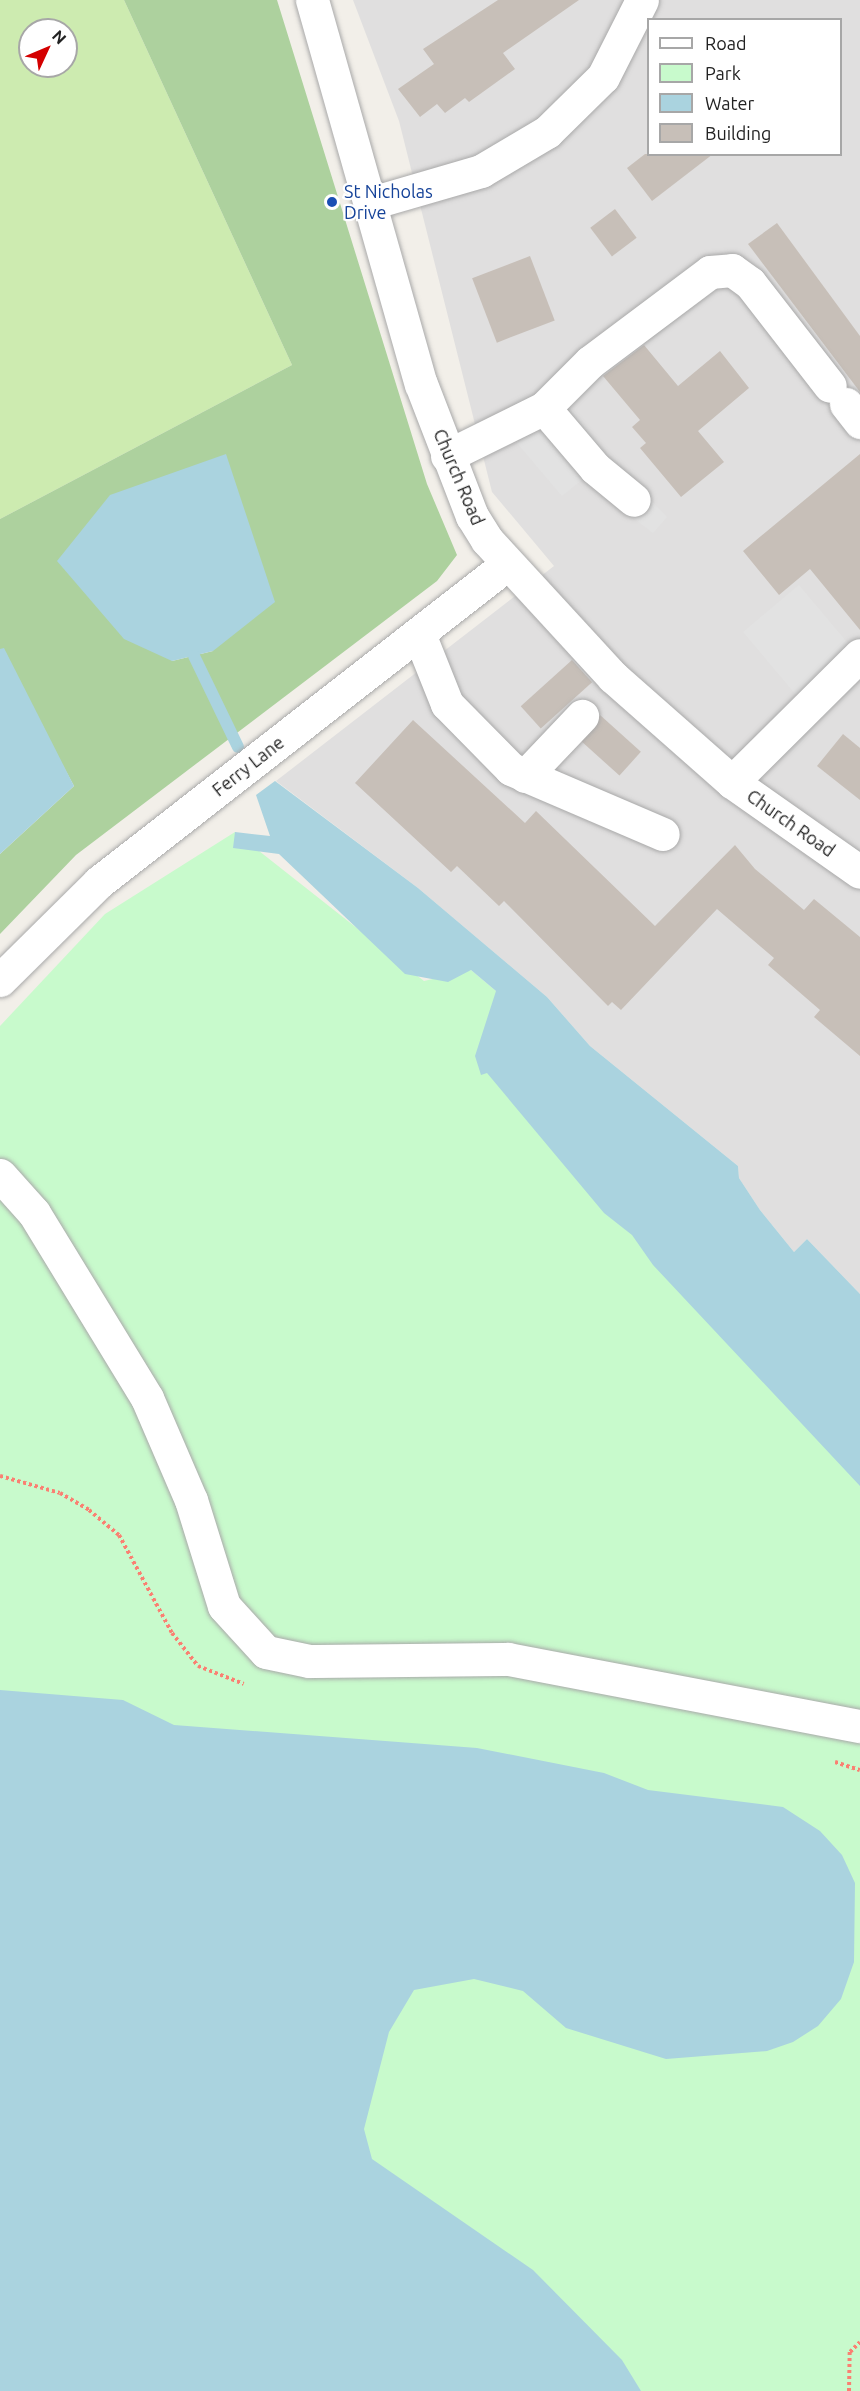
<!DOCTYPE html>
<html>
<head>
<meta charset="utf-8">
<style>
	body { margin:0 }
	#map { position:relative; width:860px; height:2391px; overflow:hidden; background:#f2efe9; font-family:Ubuntu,sans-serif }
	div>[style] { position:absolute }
	.residential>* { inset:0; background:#e0dfdf }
	.grass>* { inset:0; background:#cdebb0 }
	.forest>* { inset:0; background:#add19e }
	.park>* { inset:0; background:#c8facc }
	.parking>* { inset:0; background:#e2e2e2; transform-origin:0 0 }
	.water>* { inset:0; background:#aad3df }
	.stream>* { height:12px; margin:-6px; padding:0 6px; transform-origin:6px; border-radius:6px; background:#aad3df }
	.building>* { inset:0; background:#c7bfb8; transform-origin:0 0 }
	.path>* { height:4px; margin-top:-2px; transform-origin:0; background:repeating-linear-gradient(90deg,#fa8072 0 3px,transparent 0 6px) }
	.roads { filter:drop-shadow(0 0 2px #a9a9a9) drop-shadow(0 0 2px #a9a9a9) }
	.minor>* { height:33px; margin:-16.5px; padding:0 16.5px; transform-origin:16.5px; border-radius:16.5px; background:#fff }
	.dots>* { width:16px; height:16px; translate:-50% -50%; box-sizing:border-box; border:3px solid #fff; border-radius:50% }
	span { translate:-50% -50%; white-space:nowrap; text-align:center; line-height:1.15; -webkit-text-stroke:4.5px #fff; paint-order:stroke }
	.transit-label { font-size:18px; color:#164399 }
	.left { translate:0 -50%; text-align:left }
	.street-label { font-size:18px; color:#222 }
	.legend { position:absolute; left:647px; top:18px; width:195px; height:138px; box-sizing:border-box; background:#fff; border:2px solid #a7a7a7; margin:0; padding:8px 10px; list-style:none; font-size:18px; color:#222 }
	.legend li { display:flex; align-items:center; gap:12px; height:30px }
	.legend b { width:30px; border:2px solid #a7a7a7 }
	.north { position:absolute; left:18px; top:18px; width:60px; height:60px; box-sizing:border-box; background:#fff; border:2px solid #a7a7a7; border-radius:50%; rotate:46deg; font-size:16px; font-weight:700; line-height:24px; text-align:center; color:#222 }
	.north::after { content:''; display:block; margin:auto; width:21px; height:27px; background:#d40000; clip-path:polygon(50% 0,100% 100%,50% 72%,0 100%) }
</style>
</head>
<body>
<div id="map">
	<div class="residential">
		<i style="clip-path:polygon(evenodd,353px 0,860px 0,860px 1294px,807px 1239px,794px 1252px,760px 1210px,739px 1178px,738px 1166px,590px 1046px,547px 997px,418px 888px,276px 781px,554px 566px,492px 492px,399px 121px,353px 0,648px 20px,840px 20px,840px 154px,648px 154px,648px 20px)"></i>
	</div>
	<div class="grass">
		<i style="clip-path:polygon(evenodd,0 0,124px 0,292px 365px,0 519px,0 0,30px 30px,66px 30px,66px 66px,30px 66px,30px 30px)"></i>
	</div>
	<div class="forest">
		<i style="clip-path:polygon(evenodd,124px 0,277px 0,427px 484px,457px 555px,437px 581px,76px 855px,0 934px,0 854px,74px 786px,0 649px,0 519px,292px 365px,124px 0,111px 495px,213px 651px,172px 661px,111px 495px)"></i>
	</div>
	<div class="park">
		<i style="clip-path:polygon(235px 832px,424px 981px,471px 970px,496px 991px,860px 1484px,860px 2391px,0 2391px,0 1026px,105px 914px)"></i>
	</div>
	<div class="parking">
		<i style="clip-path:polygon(566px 401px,611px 460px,667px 517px,653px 533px,583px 479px,562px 496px,517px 443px)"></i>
		<i style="left:799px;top:585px;width:82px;height:73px;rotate:50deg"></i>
	</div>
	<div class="water">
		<i style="clip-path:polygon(226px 454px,275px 602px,213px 651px,172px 661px,124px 639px,57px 561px,110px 495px)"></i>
		<i style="clip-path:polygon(4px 648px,74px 786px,0 854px,0 649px)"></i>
		<i style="clip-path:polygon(275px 781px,418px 888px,547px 997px,590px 1046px,738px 1166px,739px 1178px,760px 1210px,794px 1252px,807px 1239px,860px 1294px,860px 1486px,653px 1265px,632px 1235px,604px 1213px,487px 1073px,481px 1075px,475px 1056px,496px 991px,471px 970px,448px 982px,405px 974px,279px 854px,233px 848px,235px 832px,270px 836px,256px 795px)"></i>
		<i style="clip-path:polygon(0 1690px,123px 1700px,174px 1725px,477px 1748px,604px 1773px,648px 1790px,783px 1807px,820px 1831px,842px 1855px,855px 1883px,854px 1962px,841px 1999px,818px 2026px,793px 2042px,767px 2051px,666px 2059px,566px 2028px,523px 1991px,474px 1979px,414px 1990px,389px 2032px,364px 2129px,372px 2159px,533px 2270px,622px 2360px,641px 2391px,0 2391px)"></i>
	</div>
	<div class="stream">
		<i style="left:194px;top:656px;width:101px;rotate:64.2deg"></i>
	</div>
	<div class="building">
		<i style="clip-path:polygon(498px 0,579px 0,503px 53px,515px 69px,469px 102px,465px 98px,445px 113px,437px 104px,420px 117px,398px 89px,434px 64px,423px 49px)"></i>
		<i style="clip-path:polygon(645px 154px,713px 154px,652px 201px,627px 168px)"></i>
		<i style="left:615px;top:209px;width:36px;height:31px;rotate:53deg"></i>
		<i style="clip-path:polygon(777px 223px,860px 336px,860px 392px,748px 244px)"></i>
		<i style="left:530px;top:256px;width:69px;height:62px;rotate:69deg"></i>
		<i style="clip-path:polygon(644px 345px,678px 386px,720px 351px,749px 388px,698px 431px,724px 462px,681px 497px,640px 448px,646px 443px,632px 427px,640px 420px,603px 376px)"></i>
		<i style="clip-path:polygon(860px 454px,860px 630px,810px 569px,779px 595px,743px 551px)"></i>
		<i style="left:572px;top:660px;width:30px;height:69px;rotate:48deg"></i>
		<i style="left:600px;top:715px;width:55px;height:32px;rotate:42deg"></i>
		<i style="clip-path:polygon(413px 720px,525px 823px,536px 811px,655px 926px,735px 845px,755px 869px,804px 910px,814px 899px,860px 937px,860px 1056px,814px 1017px,820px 1010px,768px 965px,774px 958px,717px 909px,621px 1010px,612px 1002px,608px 1006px,504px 901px,499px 906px,457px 866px,451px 872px,355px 783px)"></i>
		<i style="clip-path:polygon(843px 734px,860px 748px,860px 800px,817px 766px)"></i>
	</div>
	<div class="path">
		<i style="left:0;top:1476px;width:62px;rotate:15.8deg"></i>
		<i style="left:60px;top:1493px;width:34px;rotate:30deg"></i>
		<i style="left:89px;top:1510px;width:39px;rotate:40deg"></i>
		<i style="left:119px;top:1535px;width:111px;rotate:61.6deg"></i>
		<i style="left:172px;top:1633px;width:42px;rotate:51.8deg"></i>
		<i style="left:198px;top:1666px;width:49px;rotate:21.4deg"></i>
		<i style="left:835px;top:1762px;width:26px;rotate:18deg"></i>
		<i style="left:849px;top:2391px;width:39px;rotate:-89deg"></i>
		<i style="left:850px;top:2352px;width:14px;rotate:-45deg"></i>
	</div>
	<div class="roads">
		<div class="minor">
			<i style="left:312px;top:0;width:399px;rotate:74.2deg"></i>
			<i style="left:421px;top:384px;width:142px;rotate:68.9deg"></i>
			<i style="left:472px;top:516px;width:28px;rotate:58deg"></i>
			<i style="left:487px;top:540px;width:186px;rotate:47.4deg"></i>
			<i style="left:613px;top:677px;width:159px;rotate:41.4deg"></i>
			<i style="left:732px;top:782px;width:156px;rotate:35.1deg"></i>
			<i style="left:371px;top:203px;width:115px;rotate:-16.2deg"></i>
			<i style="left:481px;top:171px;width:77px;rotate:-30.6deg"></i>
			<i style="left:547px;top:132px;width:78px;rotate:-44.5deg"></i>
			<i style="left:603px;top:77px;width:86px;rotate:-63.1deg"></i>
			<i style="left:846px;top:404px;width:23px;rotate:52deg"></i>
			<i style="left:544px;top:408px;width:65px;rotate:-45deg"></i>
			<i style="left:590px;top:362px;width:150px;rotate:-36.9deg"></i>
			<i style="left:710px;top:272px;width:22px;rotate:-5deg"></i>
			<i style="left:732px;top:270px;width:22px;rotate:36deg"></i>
			<i style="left:750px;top:283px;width:130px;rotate:52.2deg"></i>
			<i style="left:447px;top:456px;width:108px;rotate:-26.3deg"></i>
			<i style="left:544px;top:408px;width:79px;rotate:49.6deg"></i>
			<i style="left:595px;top:468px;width:50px;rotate:39.4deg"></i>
			<i style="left:419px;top:634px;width:75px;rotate:68.2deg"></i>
			<i style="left:447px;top:704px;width:91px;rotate:45.4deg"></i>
			<i style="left:511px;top:769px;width:165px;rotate:23.2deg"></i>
			<i style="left:525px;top:776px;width:83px;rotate:-46.5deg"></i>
			<i style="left:732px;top:782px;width:180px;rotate:-44.8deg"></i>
			<i style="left:0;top:980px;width:139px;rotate:-44.7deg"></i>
			<i style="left:99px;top:882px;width:516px;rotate:-37.91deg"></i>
			<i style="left:0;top:1175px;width:51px;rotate:48.2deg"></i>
			<i style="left:34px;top:1213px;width:217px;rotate:58.6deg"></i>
			<i style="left:147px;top:1398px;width:111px;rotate:66.7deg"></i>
			<i style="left:191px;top:1500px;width:111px;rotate:72.7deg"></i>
			<i style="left:224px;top:1606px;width:62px;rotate:47.6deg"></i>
			<i style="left:266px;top:1652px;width:44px;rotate:11.8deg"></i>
			<i style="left:309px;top:1661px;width:199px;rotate:-0.6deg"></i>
			<i style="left:508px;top:1659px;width:358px;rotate:10.8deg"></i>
		</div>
	</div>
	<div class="dots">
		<i style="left:332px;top:202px;background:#1a4fb4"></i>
	</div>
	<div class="transit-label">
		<span class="left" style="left:344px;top:202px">St Nicholas<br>Drive</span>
	</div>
	<div class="street-label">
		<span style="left:459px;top:477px;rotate:67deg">Church Road</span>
		<span style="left:248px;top:766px;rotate:-38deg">Ferry Lane</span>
		<span style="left:791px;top:823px;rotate:35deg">Church Road</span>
	</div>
	<ul class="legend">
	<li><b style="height:8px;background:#fff"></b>Road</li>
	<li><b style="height:16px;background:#c8facc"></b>Park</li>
	<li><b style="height:16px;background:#aad3df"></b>Water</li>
	<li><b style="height:16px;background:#c7bfb8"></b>Building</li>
	</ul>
	<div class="north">N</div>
</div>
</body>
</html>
